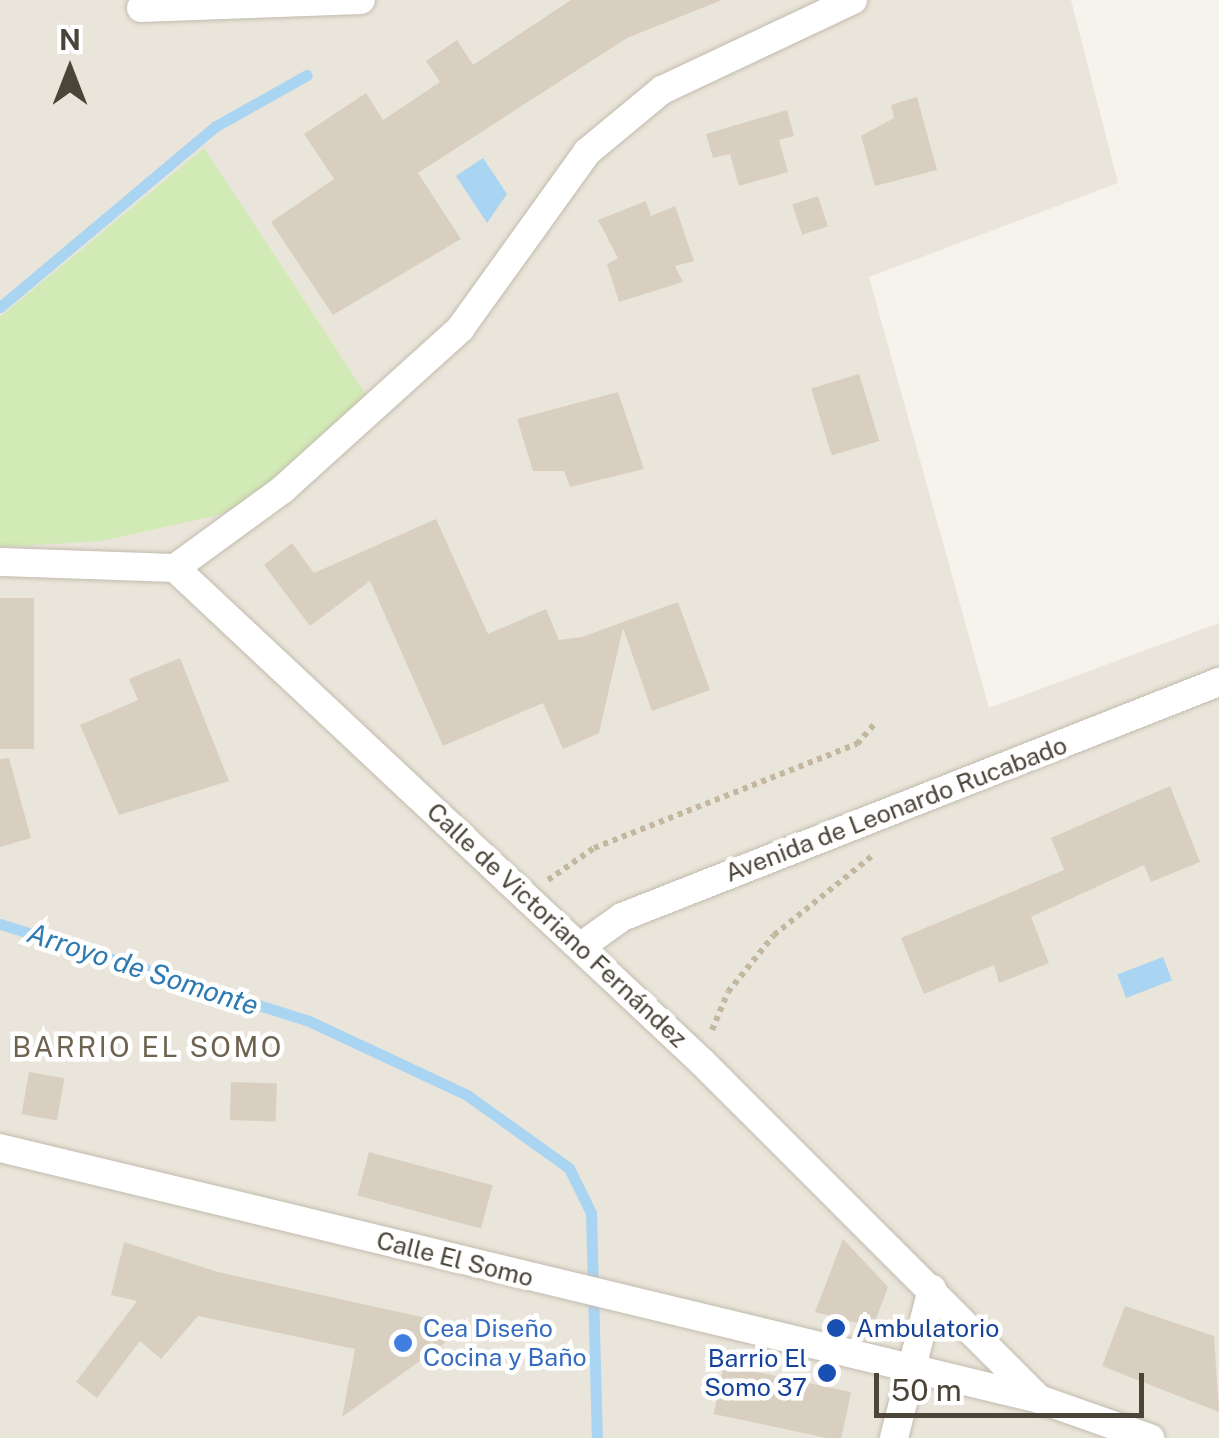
<!DOCTYPE html>
<html>
<head>
<meta charset="utf-8">
<style>
	body { margin:0 }
	#map { position:relative; width:1219px; height:1438px; overflow:hidden; background:#f6f3ec; font-family:"Public Sans",sans-serif }
	div>[style] { position:absolute }
	.residential>* { inset:0; background:#eae5da }
	.green>* { inset:0; background:#d2eab5 }
	.water>* { inset:0; background:#a9d4f2; transform-origin:0 0 }
	.stream>* { height:11px; margin:-5.5px; padding:0 5.5px; transform-origin:5.5px; border-radius:5.5px; background:#a9d4f2 }
	.building>* { inset:0; background:#d8cfc1; transform-origin:0 0 }
	.path>* { height:6px; margin-top:-3px; transform-origin:0; background:repeating-linear-gradient(90deg,#c4b79f 0 5px,transparent 0 10px) }
	.roads { filter:drop-shadow(0 0 2px #c2bbae) drop-shadow(0 0 2px #c2bbae) }
	.street>* { height:28px; margin:-14px; padding:0 14px; transform-origin:14px; border-radius:14px; background:#fff }
	.dots>* { width:28px; height:28px; translate:-50% -50%; box-sizing:border-box; border:5px solid #fff; border-radius:50% }
	span { translate:-50% -50%; white-space:nowrap; text-align:center; line-height:1.15; -webkit-text-stroke:9px #fff; paint-order:stroke }
	.street-label { font-size:25px; color:#4b4439 }
	.transit-label { font-size:25px; color:#164399 }
	.left { translate:0 -50%; text-align:left }
	.right { translate:-100% -50%; text-align:right }
	.shop-label { font-size:25px; color:#366cbe }
	.water-label { font-size:28px; color:#2e7ab2; font-style:italic }
	.neighbourhood-label { font-size:28px; color:#6e6250; letter-spacing:2.5px }
	.north { position:absolute; left:20px; top:20px; width:100px; height:100px; -webkit-text-stroke:8px #fff; paint-order:stroke; rotate:0deg; font-size:28px; font-weight:700; line-height:40px; text-align:center; color:#4b4439 }
	.north::after { content:''; display:block; margin:auto; width:35px; height:45px; background:#4b4439; clip-path:polygon(50% 0,100% 100%,50% 72%,0 100%) }
	.scale { position:absolute; left:874px; top:1373px; width:270px; height:45px; box-sizing:border-box; border:5px solid #4b4439; border-top:0; padding-left:12px; font-size:30px; line-height:35px; white-space:nowrap; color:#4b4439; -webkit-text-stroke:8px #fff; paint-order:stroke }
</style>
</head>
<body>
<div id="map">
	<div class="residential">
		<i style="clip-path:polygon(0 0,1071px 0,1118px 183px,869px 277px,989px 708px,1219px 623px,1219px 1438px,0 1438px)"></i>
	</div>
	<div class="green">
		<i style="clip-path:polygon(204px 148px,369px 399px,279px 479px,223px 514px,101px 541px,0 547px,0 317px)"></i>
	</div>
	<div class="water">
		<i style="clip-path:polygon(483px 158px,507px 194px,487px 223px,456px 176px)"></i>
		<i style="left:1163px;top:957px;width:25px;height:49px;rotate:69deg"></i>
	</div>
	<div class="stream">
		<i style="left:0;top:307px;width:282px;rotate:-40deg"></i>
		<i style="left:216px;top:126px;width:104px;rotate:-29.3deg"></i>
		<i style="left:0;top:924px;width:324px;rotate:17.4deg"></i>
		<i style="left:309px;top:1021px;width:174px;rotate:25.1deg"></i>
		<i style="left:467px;top:1095px;width:125px;rotate:35.6deg"></i>
		<i style="left:569px;top:1168px;width:50px;rotate:63.9deg"></i>
		<i style="left:591px;top:1213px;width:225px;rotate:88.5deg"></i>
	</div>
	<div class="building">
		<i style="clip-path:polygon(571px 0,722px 0,627px 38px,418px 173px,461px 239px,333px 315px,271px 222px,334px 179px,304px 134px,366px 93px,383px 120px,440px 82px,426px 61px,457px 40px,473px 65px)"></i>
		<i style="clip-path:polygon(917px 97px,937px 170px,875px 186px,861px 136px,894px 118px,891px 105px)"></i>
		<i style="clip-path:polygon(787px 110px,794px 136px,779px 140px,788px 172px,739px 186px,730px 154px,738px 152px,713px 158px,706px 134px)"></i>
		<i style="left:818px;top:196px;width:32px;height:27px;rotate:72deg"></i>
		<i style="clip-path:polygon(646px 201px,651px 216px,675px 206px,694px 261px,675px 266px,683px 282px,619px 302px,607px 264px,618px 258px,598px 220px)"></i>
		<i style="left:859px;top:374px;width:70px;height:50px;rotate:73deg"></i>
		<i style="clip-path:polygon(618px 392px,644px 469px,570px 487px,564px 471px,533px 471px,517px 419px)"></i>
		<i style="clip-path:polygon(436px 519px,488px 634px,546px 609px,559px 640px,582px 637px,678px 602px,710px 690px,652px 711px,623px 628px,599px 733px,563px 749px,543px 703px,443px 746px,370px 581px,310px 626px,264px 565px,292px 543px,314px 573px)"></i>
		<i style="left:34px;top:598px;width:151px;height:34px;rotate:90deg"></i>
		<i style="clip-path:polygon(180px 658px,229px 781px,119px 815px,80px 725px,138px 700px,129px 679px)"></i>
		<i style="clip-path:polygon(9px 758px,31px 838px,0 847px,0 759px)"></i>
		<i style="clip-path:polygon(1170px 786px,1200px 862px,1151px 882px,1144px 865px,1031px 917px,1049px 963px,999px 983px,994px 965px,924px 994px,901px 938px,1064px 870px,1051px 838px)"></i>
		<i style="left:29px;top:1072px;width:36px;height:43px;rotate:10deg"></i>
		<i style="left:231px;top:1082px;width:46px;height:38px;rotate:2deg"></i>
		<i style="left:369px;top:1152px;width:128px;height:45px;rotate:15deg"></i>
		<i style="clip-path:polygon(843px 1239px,888px 1287px,873px 1327px,815px 1312px)"></i>
		<i style="clip-path:polygon(124px 1242px,218px 1272px,467px 1327px,342px 1417px,355px 1349px,198px 1316px,161px 1359px,140px 1341px,97px 1398px,76px 1382px,137px 1301px,111px 1295px)"></i>
		<i style="clip-path:polygon(1125px 1306px,1214px 1336px,1219px 1412px,1102px 1366px)"></i>
		<i style="left:724px;top:1365px;width:130px;height:50px;rotate:12deg"></i>
	</div>
	<div class="path">
		<i style="left:548px;top:880px;width:56px;rotate:-34.8deg"></i>
		<i style="left:594px;top:848px;width:283px;rotate:-21.6deg"></i>
		<i style="left:857px;top:744px;width:29px;rotate:-49deg"></i>
		<i style="left:712px;top:1030px;width:41px;rotate:-67.2deg"></i>
		<i style="left:728px;top:992px;width:73px;rotate:-51.1deg"></i>
		<i style="left:774px;top:935px;width:127px;rotate:-38.9deg"></i>
	</div>
	<div class="roads">
		<div class="street">
			<i style="left:141px;top:8px;width:220px;rotate:-2.1deg"></i>
			<i style="left:0;top:562px;width:175px;rotate:2deg"></i>
			<i style="left:175px;top:568px;width:722px;rotate:43.15deg"></i>
			<i style="left:702px;top:1062px;width:477px;rotate:45deg"></i>
			<i style="left:175px;top:568px;width:132px;rotate:-36.1deg"></i>
			<i style="left:282px;top:490px;width:240px;rotate:-42.1deg"></i>
			<i style="left:460px;top:329px;width:218px;rotate:-54.3deg"></i>
			<i style="left:587px;top:152px;width:97px;rotate:-39.6deg"></i>
			<i style="left:662px;top:90px;width:211px;rotate:-25.2deg"></i>
			<i style="left:580px;top:947px;width:52px;rotate:-35.5deg"></i>
			<i style="left:622px;top:917px;width:642px;rotate:-21.49deg"></i>
			<i style="left:0;top:1148px;width:1069px;rotate:13.58deg"></i>
			<i style="left:1039px;top:1399px;width:118px;rotate:19.4deg"></i>
			<i style="left:894px;top:1438px;width:154px;rotate:-75.7deg"></i>
		</div>
	</div>
	<div class="dots">
		<i style="left:836px;top:1328px;background:#1a4fb4"></i>
		<i style="left:403px;top:1343px;background:#3f7fe0"></i>
		<i style="left:827px;top:1373px;background:#1a4fb4"></i>
	</div>
	<div class="street-label">
		<span style="left:896px;top:809px;rotate:-21deg">Avenida de Leonardo Rucabado</span>
		<span style="left:557px;top:925px;rotate:43deg">Calle de Victoriano Fernández</span>
		<span style="left:455px;top:1259px;rotate:14deg">Calle El Somo</span>
	</div>
	<div class="transit-label">
		<span class="left" style="left:856px;top:1328px">Ambulatorio</span>
		<span class="right" style="left:807px;top:1373px">Barrio El<br>Somo 37</span>
	</div>
	<div class="shop-label">
		<span class="left" style="left:423px;top:1343px">Cea Diseño<br>Cocina y Baño</span>
	</div>
	<div class="water-label">
		<span style="left:143px;top:969px;rotate:18deg">Arroyo de Somonte</span>
	</div>
	<div class="neighbourhood-label">
		<span style="left:148px;top:1047px">BARRIO EL SOMO</span>
	</div>
	<div class="north">N</div>
	<div class="scale">50 m</div>
</div>
</body>
</html>
